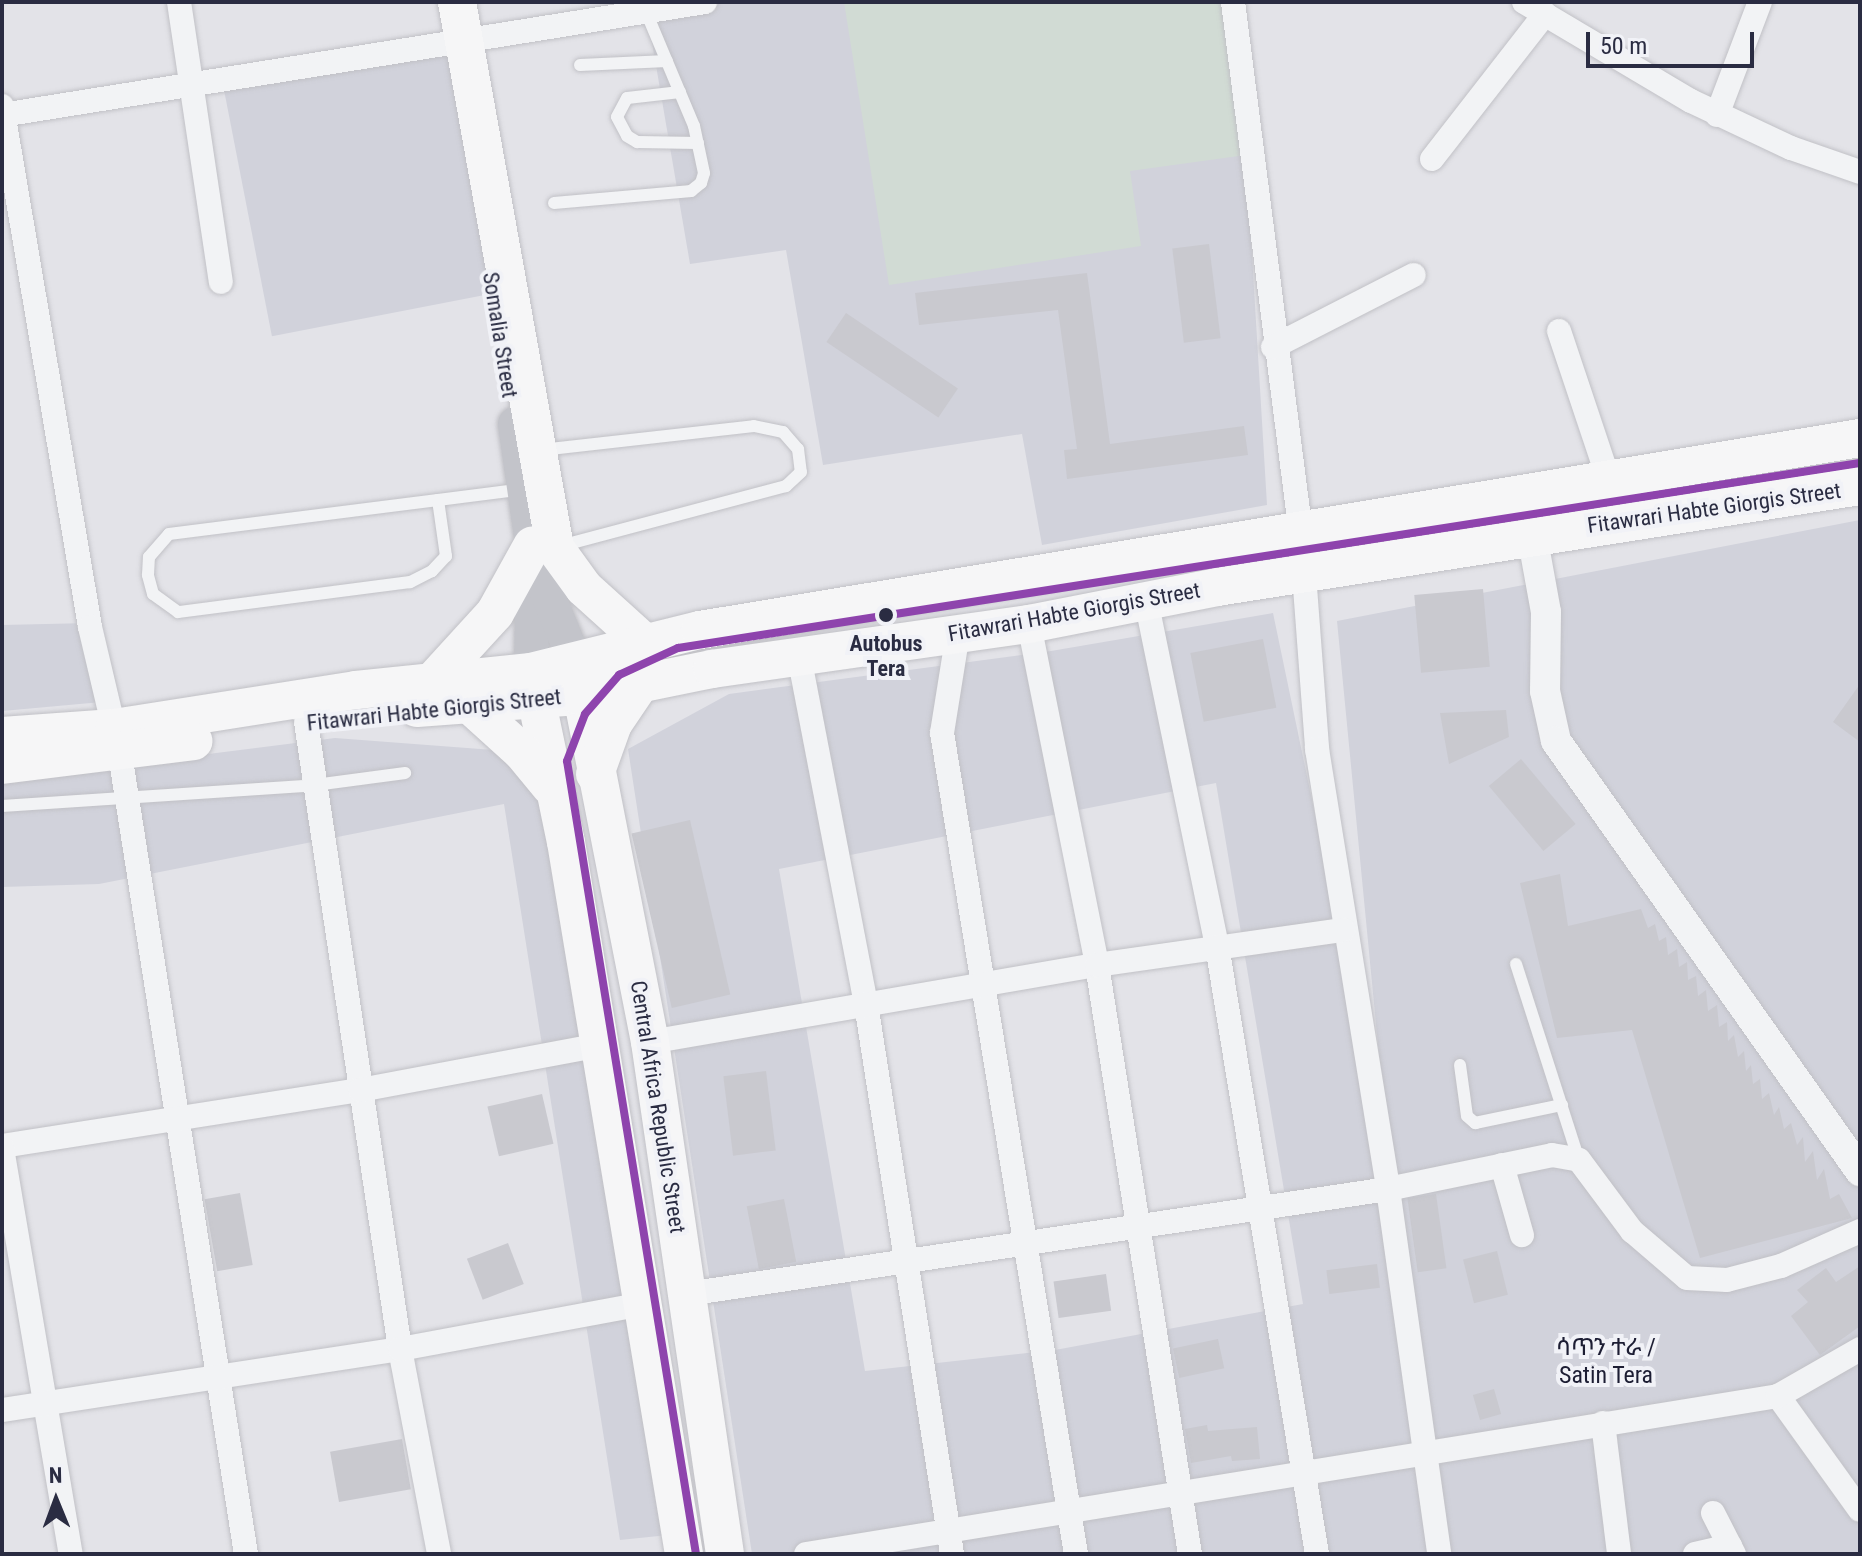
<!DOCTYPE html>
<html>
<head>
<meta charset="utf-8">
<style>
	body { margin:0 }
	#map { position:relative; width:1862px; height:1556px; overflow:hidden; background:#e3e3e8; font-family:"Roboto Condensed","Noto Sans Ethiopic",sans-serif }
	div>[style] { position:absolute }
	.built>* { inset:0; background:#d1d2db; transform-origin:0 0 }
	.green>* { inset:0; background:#d1dbd4 }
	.building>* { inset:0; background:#c9c9cf; transform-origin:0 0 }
	.roads { filter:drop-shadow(0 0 2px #c1c1c6) drop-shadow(0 0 2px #c1c1c6) }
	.service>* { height:12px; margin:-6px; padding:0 6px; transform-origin:6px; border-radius:6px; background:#f2f3f5 }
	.minor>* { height:24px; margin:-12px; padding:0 12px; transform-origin:12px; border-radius:12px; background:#f2f3f5 }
	.tertiary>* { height:30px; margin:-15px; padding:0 15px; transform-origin:15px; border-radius:15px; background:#f2f3f5 }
	.secondary>* { height:34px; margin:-17px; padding:0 17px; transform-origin:17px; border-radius:17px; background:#c3c4ca }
	.primary>* { height:38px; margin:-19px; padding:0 19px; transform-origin:19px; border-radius:19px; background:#f6f6f7 }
	.rail-1>* { height:8px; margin:-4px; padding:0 4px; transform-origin:4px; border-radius:4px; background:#8e44ad }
	.dots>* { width:22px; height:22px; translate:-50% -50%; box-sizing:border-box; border:4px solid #f1f2f7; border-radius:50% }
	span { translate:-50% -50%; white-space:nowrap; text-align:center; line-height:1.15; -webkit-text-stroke:8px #f1f2f7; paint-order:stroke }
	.street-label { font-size:22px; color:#2a2c42 }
	.stop-label { font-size:22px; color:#2a2c42; font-weight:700 }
	.neighbourhood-label { font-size:24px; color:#1c1d33 }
	.frame { position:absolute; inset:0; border:4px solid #2a2c42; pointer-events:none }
	.north { position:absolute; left:16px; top:1460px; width:80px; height:80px; -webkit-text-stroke:6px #f1f2f7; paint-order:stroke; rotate:359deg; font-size:22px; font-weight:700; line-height:32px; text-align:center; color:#2a2c42 }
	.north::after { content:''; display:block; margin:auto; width:28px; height:36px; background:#2a2c42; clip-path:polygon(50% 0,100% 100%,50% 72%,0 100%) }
	.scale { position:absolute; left:1586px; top:32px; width:168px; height:36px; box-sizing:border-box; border:4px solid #2a2c42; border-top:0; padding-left:10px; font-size:24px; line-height:28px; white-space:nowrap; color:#2a2c42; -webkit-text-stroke:6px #f1f2f7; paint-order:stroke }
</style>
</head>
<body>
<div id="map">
	<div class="built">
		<i style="clip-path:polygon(723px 2px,1229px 2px,1246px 155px,1267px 505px,1042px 545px,1022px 434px,823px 465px,786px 250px,690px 264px,647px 13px)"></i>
		<i style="left:450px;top:47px;width:250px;height:230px;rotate:79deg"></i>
		<i style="clip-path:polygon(evenodd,1860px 520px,1860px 1554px,752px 1554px,628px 749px,729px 694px,1051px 651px,1273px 613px,1391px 1179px,1337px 621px,1860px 520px,1216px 783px,1303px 1304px,1055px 1350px,865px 1371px,779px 869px,1216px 783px)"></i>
		<i style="clip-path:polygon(90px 623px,102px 702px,2px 711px,2px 625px)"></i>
		<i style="clip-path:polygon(335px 738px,533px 753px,668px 1535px,620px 1540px,504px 804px,99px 884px,2px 887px,2px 780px)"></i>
	</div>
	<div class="green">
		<i style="clip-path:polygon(844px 2px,1229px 2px,1246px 155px,1130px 171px,1141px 246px,889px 285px)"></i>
	</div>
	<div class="building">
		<i style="left:1209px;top:244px;width:95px;height:37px;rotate:83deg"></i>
		<i style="clip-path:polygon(1087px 273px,1110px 444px,1244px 426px,1248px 455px,1067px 479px,1064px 450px,1077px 449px,1058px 310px,919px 325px,915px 293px)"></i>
		<i style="left:846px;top:313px;width:135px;height:35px;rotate:34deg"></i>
		<i style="left:1483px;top:589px;width:78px;height:69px;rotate:85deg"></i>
		<i style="left:1263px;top:639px;width:70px;height:74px;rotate:79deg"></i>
		<i style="clip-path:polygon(1860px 684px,1860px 742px,1833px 722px)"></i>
		<i style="clip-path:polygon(1506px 710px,1509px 737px,1449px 764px,1440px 713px)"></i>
		<i style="left:1521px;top:759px;width:85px;height:42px;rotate:50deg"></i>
		<i style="left:690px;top:820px;width:179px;height:60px;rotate:77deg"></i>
		<i style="clip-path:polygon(1560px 874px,1568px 926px,1641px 909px,1648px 928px,1655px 924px,1659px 941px,1666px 937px,1668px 955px,1677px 949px,1679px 967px,1687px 962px,1688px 980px,1696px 976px,1698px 996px,1706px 990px,1708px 1011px,1717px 1005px,1719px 1027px,1727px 1022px,1728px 1041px,1734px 1035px,1738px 1057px,1744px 1051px,1746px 1071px,1751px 1065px,1753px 1084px,1760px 1079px,1762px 1099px,1769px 1093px,1774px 1115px,1779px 1107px,1784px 1129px,1791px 1123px,1797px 1145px,1803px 1137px,1805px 1162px,1813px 1151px,1817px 1180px,1824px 1169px,1830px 1199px,1839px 1194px,1852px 1218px,1700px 1258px,1632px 1030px,1557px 1038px,1520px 883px)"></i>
		<i style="left:766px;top:1071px;width:80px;height:43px;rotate:83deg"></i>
		<i style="left:542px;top:1094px;width:51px;height:56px;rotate:77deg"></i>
		<i style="left:240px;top:1193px;width:73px;height:36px;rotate:80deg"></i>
		<i style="left:1436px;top:1194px;width:75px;height:29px;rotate:82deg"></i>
		<i style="left:784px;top:1199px;width:64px;height:38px;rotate:79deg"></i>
		<i style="left:508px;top:1243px;width:44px;height:44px;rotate:69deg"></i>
		<i style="left:1497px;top:1251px;width:45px;height:35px;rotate:76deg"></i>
		<i style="left:1377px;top:1264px;width:24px;height:51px;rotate:83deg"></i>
		<i style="clip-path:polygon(1860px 1266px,1860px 1326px,1820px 1355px,1791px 1316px,1808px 1302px,1797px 1290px,1826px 1268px,1836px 1282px)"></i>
		<i style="left:1106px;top:1274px;width:37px;height:53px;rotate:82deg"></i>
		<i style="left:1218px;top:1339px;width:30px;height:46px;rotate:78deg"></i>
		<i style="left:1494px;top:1389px;width:26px;height:22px;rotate:74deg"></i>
		<i style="clip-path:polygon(1207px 1425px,1208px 1431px,1257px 1427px,1260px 1459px,1232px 1461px,1231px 1456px,1191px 1463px,1185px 1429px)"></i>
		<i style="left:402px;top:1439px;width:51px;height:73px;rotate:80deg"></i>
	</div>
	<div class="roads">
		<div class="service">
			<i style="left:580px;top:65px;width:87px;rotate:-2.6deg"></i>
			<i style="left:680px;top:92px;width:53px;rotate:173.5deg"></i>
			<i style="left:627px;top:98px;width:21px;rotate:118deg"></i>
			<i style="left:617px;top:117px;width:21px;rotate:62deg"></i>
			<i style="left:627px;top:136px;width:12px;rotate:31deg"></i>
			<i style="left:637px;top:142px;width:61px;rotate:0.9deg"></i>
			<i style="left:554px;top:203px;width:138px;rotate:-5deg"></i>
			<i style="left:691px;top:191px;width:13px;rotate:-39deg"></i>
			<i style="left:701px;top:183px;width:10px;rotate:-73deg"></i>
			<i style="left:704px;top:173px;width:48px;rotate:-102deg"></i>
			<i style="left:694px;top:126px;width:124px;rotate:-112.8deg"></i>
			<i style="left:541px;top:450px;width:214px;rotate:-6.4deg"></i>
			<i style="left:754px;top:426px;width:30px;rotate:12deg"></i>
			<i style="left:783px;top:432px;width:23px;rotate:49deg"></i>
			<i style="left:798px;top:449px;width:23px;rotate:83deg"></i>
			<i style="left:801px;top:472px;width:21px;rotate:137deg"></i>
			<i style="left:786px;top:486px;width:234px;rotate:165.1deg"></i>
			<i style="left:438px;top:500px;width:57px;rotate:81.9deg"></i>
			<i style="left:446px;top:556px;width:21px;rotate:133deg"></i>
			<i style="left:432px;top:571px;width:25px;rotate:153deg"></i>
			<i style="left:410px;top:582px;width:234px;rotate:172.6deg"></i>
			<i style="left:178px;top:612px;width:31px;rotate:-144deg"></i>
			<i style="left:153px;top:594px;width:20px;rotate:-105deg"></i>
			<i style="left:148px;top:575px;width:18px;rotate:-87deg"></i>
			<i style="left:149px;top:557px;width:30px;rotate:-49deg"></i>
			<i style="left:169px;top:534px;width:271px;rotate:-7.2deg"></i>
			<i style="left:438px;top:500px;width:87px;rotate:-7.3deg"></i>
			<i style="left:2px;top:806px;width:314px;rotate:-3.8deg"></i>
			<i style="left:315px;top:785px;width:91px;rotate:-7.6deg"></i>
			<i style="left:1516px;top:964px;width:206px;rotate:72.2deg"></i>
			<i style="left:1460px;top:1065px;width:51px;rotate:82.2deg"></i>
			<i style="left:1467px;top:1116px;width:11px;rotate:41deg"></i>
			<i style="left:1475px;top:1123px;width:89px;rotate:-11.7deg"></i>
		</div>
		<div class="minor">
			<i style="left:179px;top:2px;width:283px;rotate:81.5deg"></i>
			<i style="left:1233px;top:2px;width:536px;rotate:82.72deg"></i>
			<i style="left:1301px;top:534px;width:216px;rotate:85.7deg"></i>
			<i style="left:1317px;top:749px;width:446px;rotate:80.8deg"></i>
			<i style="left:1388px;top:1189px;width:369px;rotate:82deg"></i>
			<i style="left:1524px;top:2px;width:194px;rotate:30.7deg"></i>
			<i style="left:1691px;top:101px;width:110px;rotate:25.2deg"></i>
			<i style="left:1791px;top:148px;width:73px;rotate:19.2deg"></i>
			<i style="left:2px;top:106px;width:528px;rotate:80.41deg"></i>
			<i style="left:90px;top:627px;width:130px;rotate:76.7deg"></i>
			<i style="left:120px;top:754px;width:810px;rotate:81.05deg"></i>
			<i style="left:2px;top:115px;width:712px;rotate:-9.13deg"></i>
			<i style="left:1717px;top:115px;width:121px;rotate:-69.2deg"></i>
			<i style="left:1432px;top:159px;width:184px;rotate:-52.1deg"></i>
			<i style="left:1559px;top:331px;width:160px;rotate:71.5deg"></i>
			<i style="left:1273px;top:347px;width:158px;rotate:-27.1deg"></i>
			<i style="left:1146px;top:600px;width:353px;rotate:78.4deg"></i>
			<i style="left:1217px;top:946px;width:616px;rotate:80.66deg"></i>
			<i style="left:1029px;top:624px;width:348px;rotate:78.7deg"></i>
			<i style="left:1097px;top:965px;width:596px;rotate:81.03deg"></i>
			<i style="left:958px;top:633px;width:101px;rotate:99.1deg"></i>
			<i style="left:942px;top:733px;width:832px;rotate:80.73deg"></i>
			<i style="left:799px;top:656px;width:354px;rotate:79.1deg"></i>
			<i style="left:866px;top:1004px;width:557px;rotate:81.11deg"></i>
			<i style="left:306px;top:722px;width:634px;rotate:81.47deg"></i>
			<i style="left:400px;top:1349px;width:209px;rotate:79.2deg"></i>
			<i style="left:650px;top:1042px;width:454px;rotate:-9.8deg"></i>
			<i style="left:1097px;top:965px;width:249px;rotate:-8.1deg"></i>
			<i style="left:2px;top:1146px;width:362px;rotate:-8.9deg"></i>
			<i style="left:360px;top:1090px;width:244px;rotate:-10.6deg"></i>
			<i style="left:2px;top:1148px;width:412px;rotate:80.4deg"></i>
			<i style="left:1502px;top:1165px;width:73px;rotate:74.1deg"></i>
			<i style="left:687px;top:1294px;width:709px;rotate:-8.52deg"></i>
			<i style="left:1388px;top:1189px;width:167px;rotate:-11.7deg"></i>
			<i style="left:1552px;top:1155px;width:27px;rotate:10deg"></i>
			<i style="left:1579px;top:1160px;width:89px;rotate:53.3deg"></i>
			<i style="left:1632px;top:1231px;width:72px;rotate:40.5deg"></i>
			<i style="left:1687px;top:1278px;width:40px;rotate:2.9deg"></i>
			<i style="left:1727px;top:1280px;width:56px;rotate:-14.5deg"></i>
			<i style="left:1781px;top:1266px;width:86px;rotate:-23.9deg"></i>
			<i style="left:1778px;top:1396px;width:140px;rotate:54.3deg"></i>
			<i style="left:2px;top:1410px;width:403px;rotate:-8.7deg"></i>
			<i style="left:400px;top:1349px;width:246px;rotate:-10.5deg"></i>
			<i style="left:1603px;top:1423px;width:132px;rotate:83deg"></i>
			<i style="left:1713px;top:1513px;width:46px;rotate:62.9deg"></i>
			<i style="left:806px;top:1554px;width:985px;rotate:-9.23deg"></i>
			<i style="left:1778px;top:1396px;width:95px;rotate:-29.8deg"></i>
			<i style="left:1695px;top:1554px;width:36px;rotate:-13deg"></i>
		</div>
		<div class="tertiary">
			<i style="left:1532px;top:535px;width:78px;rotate:79.7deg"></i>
			<i style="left:1546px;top:612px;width:79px;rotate:90.7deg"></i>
			<i style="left:1545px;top:691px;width:51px;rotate:77.6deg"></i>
			<i style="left:1556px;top:741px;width:527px;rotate:54.74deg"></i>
		</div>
		<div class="secondary">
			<i style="left:515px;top:424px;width:127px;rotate:81.9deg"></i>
			<i style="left:533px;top:550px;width:122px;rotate:90.9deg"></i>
			<i style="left:538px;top:571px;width:100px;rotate:67.6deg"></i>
		</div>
		<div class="primary">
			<i style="left:457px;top:2px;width:555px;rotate:79.82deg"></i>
			<i style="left:555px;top:548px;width:49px;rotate:54.1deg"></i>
			<i style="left:584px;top:588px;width:85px;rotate:42.1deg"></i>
			<i style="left:577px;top:670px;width:379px;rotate:78.9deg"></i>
			<i style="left:650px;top:1042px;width:517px;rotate:81.67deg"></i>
			<i style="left:532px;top:678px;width:167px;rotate:78.3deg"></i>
			<i style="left:566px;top:842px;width:722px;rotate:80.59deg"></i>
			<i style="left:432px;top:682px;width:93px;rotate:-47.6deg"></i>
			<i style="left:495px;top:613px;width:77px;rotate:-61.1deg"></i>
			<i style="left:470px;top:705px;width:70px;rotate:42.1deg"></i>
			<i style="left:522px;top:752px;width:45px;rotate:50.4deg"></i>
			<i style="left:417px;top:708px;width:162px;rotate:-4.2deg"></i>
			<i style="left:579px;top:696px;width:136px;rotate:-11.5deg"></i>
			<i style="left:712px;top:669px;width:320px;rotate:-8.1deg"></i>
			<i style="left:1029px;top:624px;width:192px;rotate:-11.1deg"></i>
			<i style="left:1217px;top:587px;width:651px;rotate:-8.93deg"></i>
			<i style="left:2px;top:736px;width:112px;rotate:-4.1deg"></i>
			<i style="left:114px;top:728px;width:245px;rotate:-8.9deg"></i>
			<i style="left:356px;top:690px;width:176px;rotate:-5.9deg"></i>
			<i style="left:531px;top:672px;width:174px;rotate:-14deg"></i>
			<i style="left:700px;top:630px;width:1176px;rotate:-9.4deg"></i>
			<i style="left:2px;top:765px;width:193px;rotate:-7.1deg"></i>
			<i style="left:595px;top:774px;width:53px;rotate:-70.2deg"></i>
			<i style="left:613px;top:724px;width:48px;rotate:-56deg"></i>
		</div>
	</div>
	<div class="rail-1">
		<i style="left:696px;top:1554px;width:803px;rotate:-99.24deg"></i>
		<i style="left:567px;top:761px;width:50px;rotate:-69deg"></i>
		<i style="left:585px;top:714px;width:52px;rotate:-48.9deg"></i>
		<i style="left:619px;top:675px;width:65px;rotate:-24.6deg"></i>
		<i style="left:678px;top:648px;width:1196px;rotate:-8.9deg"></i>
	</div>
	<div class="dots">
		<i style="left:886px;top:615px;background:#2a2c42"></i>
	</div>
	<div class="street-label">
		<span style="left:500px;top:335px;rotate:81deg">Somalia Street</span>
		<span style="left:1714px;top:508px;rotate:-8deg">Fitawrari Habte Giorgis Street</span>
		<span style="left:1074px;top:612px;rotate:-10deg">Fitawrari Habte Giorgis Street</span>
		<span style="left:434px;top:710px;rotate:-6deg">Fitawrari Habte Giorgis Street</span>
		<span style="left:658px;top:1107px;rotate:81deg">Central Africa Republic Street</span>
	</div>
	<div class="stop-label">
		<span style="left:886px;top:656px">Autobus<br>Tera</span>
	</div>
	<div class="neighbourhood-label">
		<span style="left:1606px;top:1362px">ሳጥን ተራ /<br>Satin Tera</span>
	</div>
	<div class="frame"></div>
	<div class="north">N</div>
	<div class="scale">50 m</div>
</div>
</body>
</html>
